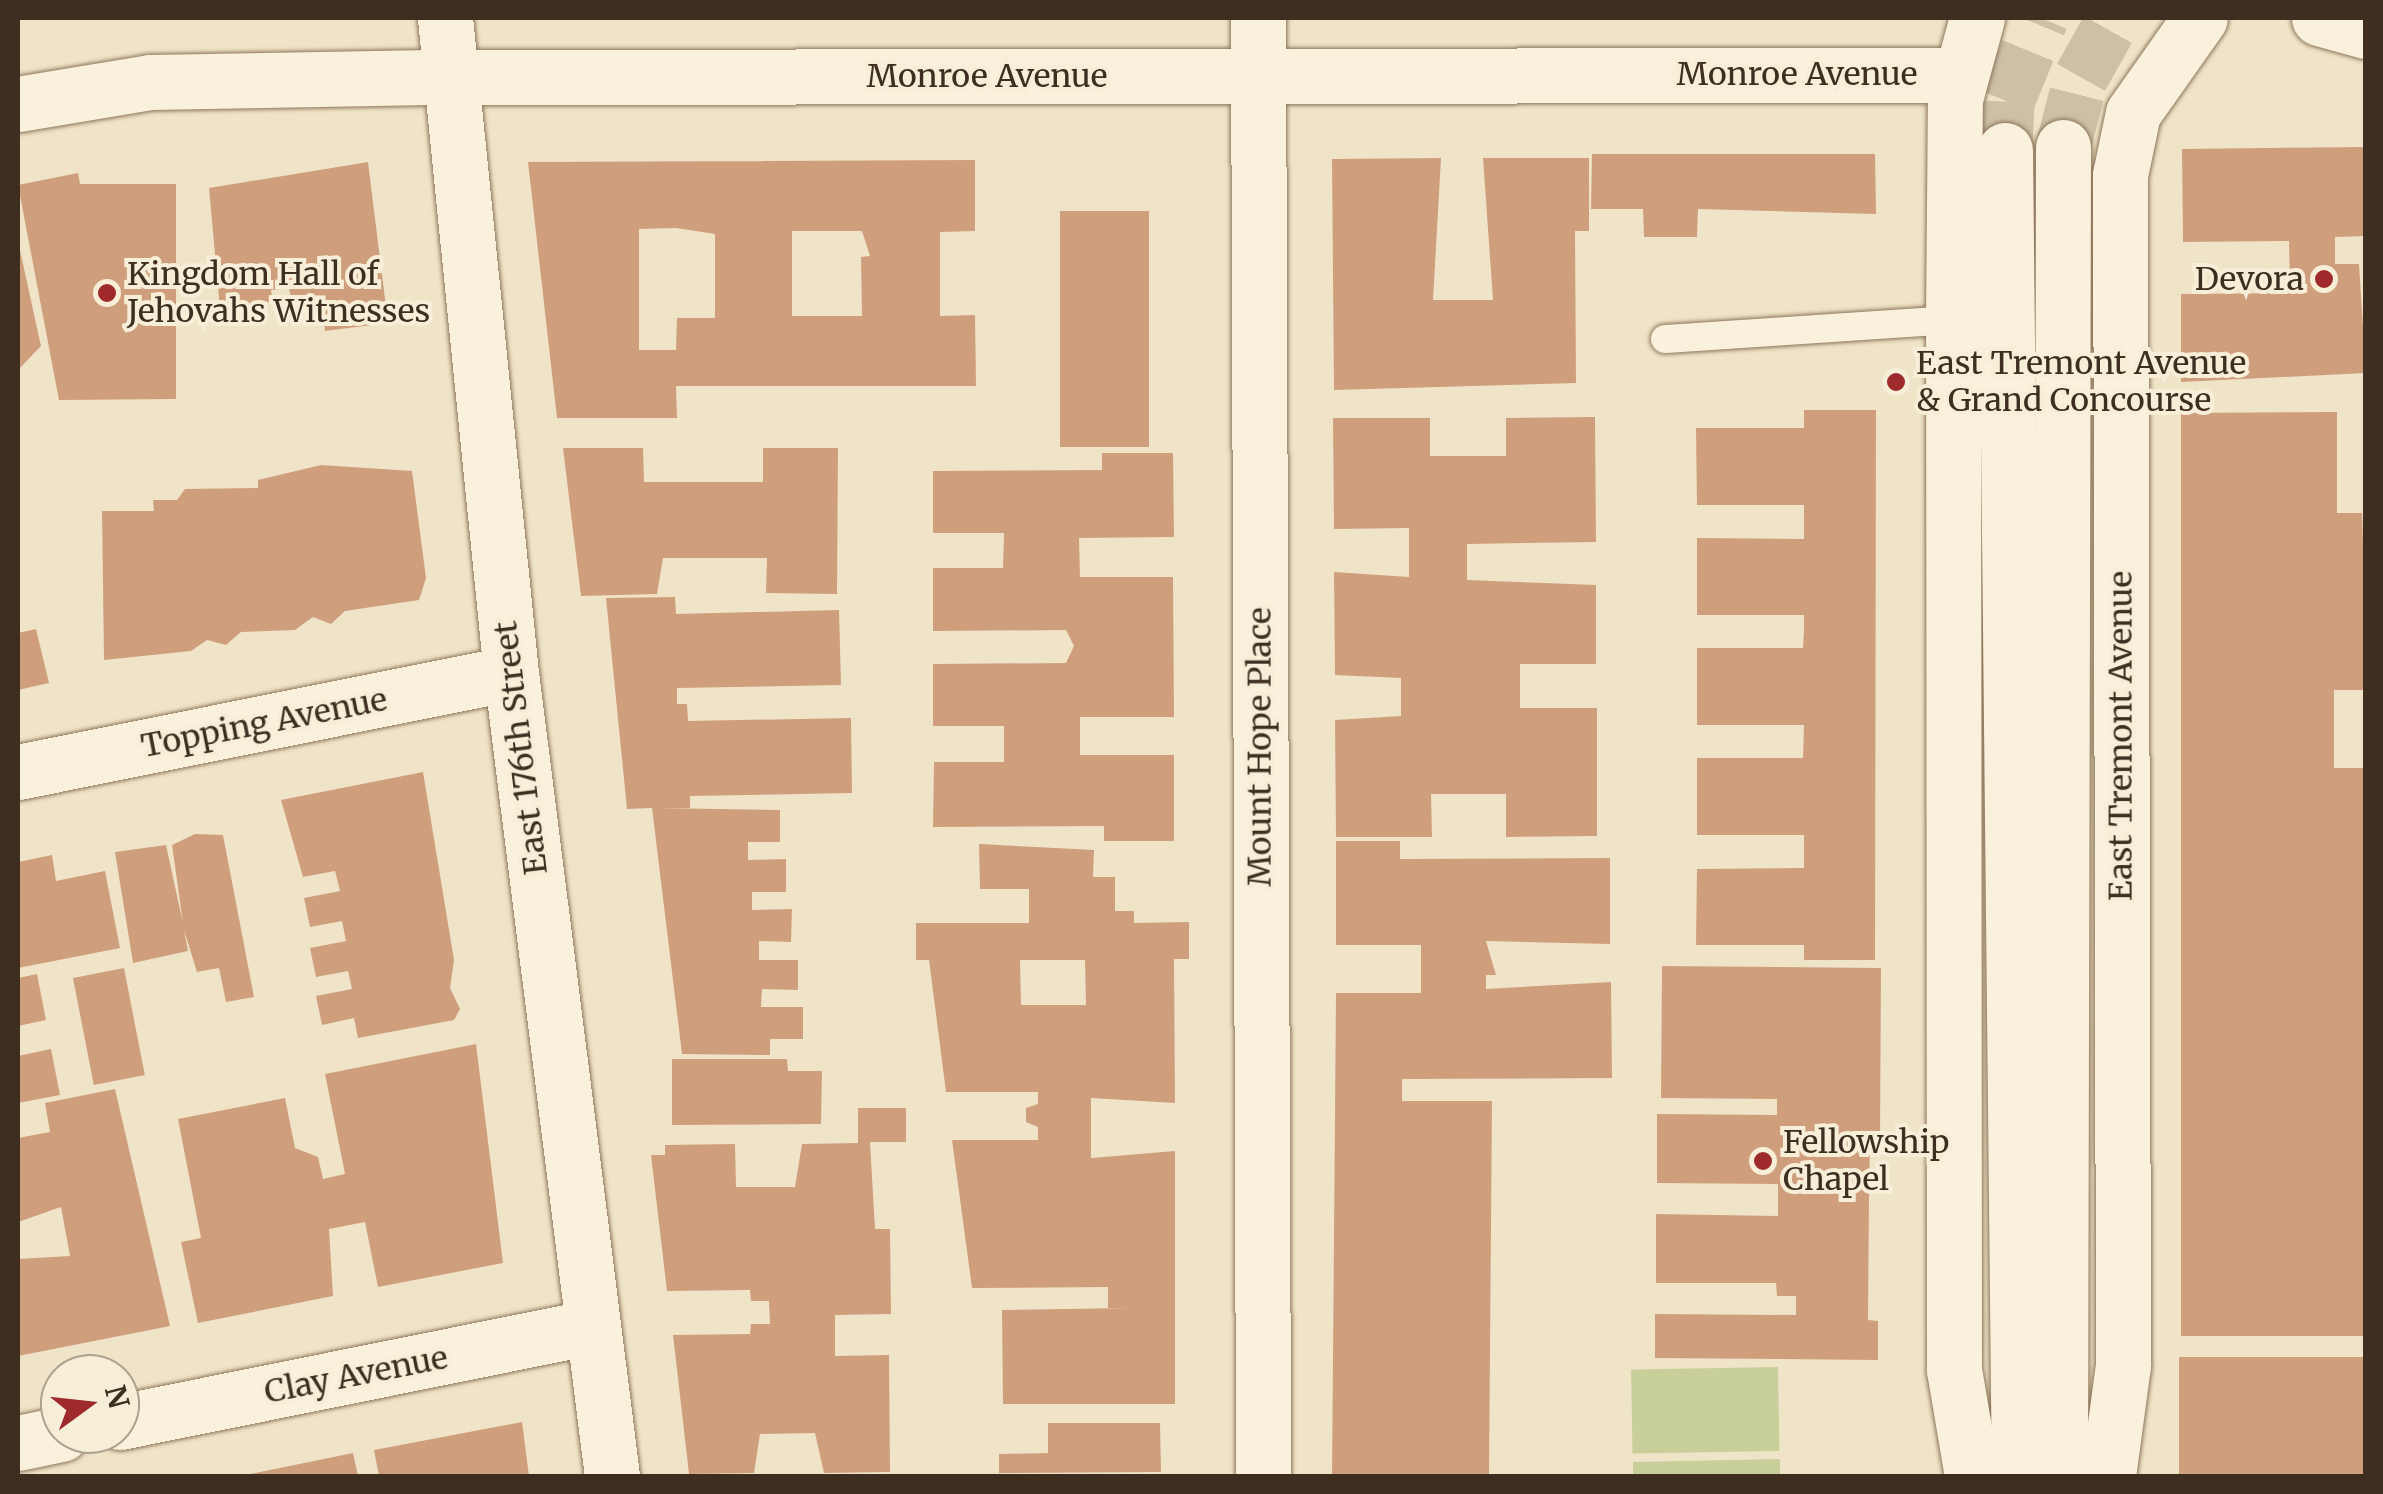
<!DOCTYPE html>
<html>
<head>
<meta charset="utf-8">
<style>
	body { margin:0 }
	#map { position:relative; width:2383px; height:1494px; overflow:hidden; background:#f0e4c8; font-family:Merriweather,serif }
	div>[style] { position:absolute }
	.green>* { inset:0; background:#c9cf9b; transform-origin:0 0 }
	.building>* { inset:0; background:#cf9f7d; transform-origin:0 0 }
	.secondary-tunnel>* { height:55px; margin-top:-27.5px; transform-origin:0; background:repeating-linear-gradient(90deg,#ccc0a6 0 55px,transparent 0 83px) }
	.roads { filter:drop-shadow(0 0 2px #8d765c) drop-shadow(0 0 2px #8d765c) }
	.service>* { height:28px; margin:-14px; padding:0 14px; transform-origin:14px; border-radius:14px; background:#faf1dc }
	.minor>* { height:55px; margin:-27.5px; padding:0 27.5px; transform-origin:27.5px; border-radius:27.5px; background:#faf1dc }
	.tertiary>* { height:55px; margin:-27.5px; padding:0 27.5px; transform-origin:27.5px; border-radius:27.5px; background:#faf1dc }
	.secondary>* { height:55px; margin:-27.5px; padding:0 27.5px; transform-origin:27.5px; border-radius:27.5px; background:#faf1dc }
	.dots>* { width:28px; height:28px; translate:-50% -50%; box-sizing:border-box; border:5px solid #f7eed8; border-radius:50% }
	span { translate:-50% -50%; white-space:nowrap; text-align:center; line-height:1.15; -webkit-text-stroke:8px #f7eed8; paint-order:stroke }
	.street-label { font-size:32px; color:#3d2e20 }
	.poi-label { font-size:32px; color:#3d2e20 }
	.left { translate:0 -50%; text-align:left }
	.right { translate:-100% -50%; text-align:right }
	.frame { position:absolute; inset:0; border:20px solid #3d2e20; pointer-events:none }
	.north { position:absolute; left:40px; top:1354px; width:100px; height:100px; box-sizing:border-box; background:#f7eed8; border:2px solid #ada18e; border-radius:50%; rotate:75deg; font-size:28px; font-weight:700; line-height:40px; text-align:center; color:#3d2e20 }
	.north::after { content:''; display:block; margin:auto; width:35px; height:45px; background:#9e2a2b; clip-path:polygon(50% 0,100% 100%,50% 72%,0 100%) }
</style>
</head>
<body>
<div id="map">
	<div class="green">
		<i style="left:1778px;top:1367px;width:84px;height:147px;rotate:89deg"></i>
		<i style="clip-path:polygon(1780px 1459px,1780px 1476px,1633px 1476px,1633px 1462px)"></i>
	</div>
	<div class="building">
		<i style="clip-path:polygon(2366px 147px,2366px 236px,2335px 237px,2335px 264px,2359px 264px,2366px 373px,2181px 382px,2181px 294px,2290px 293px,2289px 241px,2183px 242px,2182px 149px)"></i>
		<i style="clip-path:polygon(1592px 154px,1875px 154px,1876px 214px,1698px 209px,1697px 237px,1644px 237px,1643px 209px,1591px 209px)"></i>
		<i style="clip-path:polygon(1441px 158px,1433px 300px,1493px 300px,1483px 158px,1589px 158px,1589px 231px,1575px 231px,1576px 383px,1334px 390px,1332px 159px)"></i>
		<i style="clip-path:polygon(evenodd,975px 160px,975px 231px,940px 232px,940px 316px,975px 315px,976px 386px,676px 386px,677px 418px,557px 418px,528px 162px,975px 160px,676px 228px,715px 234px,715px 318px,677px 318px,676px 350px,639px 350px,639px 229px,676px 228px,975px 160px,792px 231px,862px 231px,870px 256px,861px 257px,862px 316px,792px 316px,792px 231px)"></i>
		<i style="clip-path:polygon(368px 162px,388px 323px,325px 331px,321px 304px,293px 308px,289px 288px,271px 290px,273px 302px,220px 309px,209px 188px)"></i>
		<i style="clip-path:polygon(78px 173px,80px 184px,176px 184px,176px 399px,59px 400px,18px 185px)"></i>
		<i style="left:1060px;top:211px;width:89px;height:236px"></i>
		<i style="clip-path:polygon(18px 241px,41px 346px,18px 370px)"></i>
		<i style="clip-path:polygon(1804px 410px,1876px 410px,1875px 960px,1804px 960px,1804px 945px,1696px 945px,1697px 869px,1804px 868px,1804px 835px,1697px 835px,1697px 758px,1803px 758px,1804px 725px,1697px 725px,1697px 648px,1803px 648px,1804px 630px,1804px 615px,1697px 615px,1697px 538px,1804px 539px,1804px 505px,1697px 505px,1696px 428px,1804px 428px)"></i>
		<i style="clip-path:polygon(2337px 412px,2337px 513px,2362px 513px,2366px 621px,2366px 690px,2334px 690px,2334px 768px,2366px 768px,2366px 1336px,2181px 1336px,2181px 413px)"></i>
		<i style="clip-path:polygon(1595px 417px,1596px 542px,1467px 544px,1467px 580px,1596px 585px,1596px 664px,1520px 664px,1520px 708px,1597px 708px,1597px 836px,1506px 837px,1506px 794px,1431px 794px,1432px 837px,1336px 837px,1335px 720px,1401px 716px,1401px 678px,1335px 675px,1334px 572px,1409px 577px,1409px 528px,1334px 529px,1333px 418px,1430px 418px,1430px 456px,1506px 456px,1506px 418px)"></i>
		<i style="clip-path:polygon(563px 448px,643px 448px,644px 482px,763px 482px,763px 448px,838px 448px,837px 594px,766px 593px,767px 558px,663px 558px,657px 594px,581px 596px)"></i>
		<i style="clip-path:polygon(1102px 453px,1173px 453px,1174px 537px,1079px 538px,1080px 577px,1173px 577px,1174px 717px,1080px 717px,1080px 755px,1174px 755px,1174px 841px,1104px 841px,1104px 826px,933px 827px,934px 762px,1004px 762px,1004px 726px,933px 726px,933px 664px,1066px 663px,1074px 646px,1066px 630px,933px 631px,933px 568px,1003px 568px,1004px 533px,933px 533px,933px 471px,1102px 470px)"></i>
		<i style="clip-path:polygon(321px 465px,412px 471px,426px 578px,419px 600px,345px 611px,331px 624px,313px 617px,295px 630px,241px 632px,226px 645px,207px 640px,191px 651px,104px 660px,102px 511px,154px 511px,153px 500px,177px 500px,185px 489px,258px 488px,258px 480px)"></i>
		<i style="clip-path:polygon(675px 597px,676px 614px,839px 610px,841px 685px,677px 688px,677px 704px,687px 704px,688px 721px,851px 718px,852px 793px,690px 796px,690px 808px,657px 808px,780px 810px,780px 842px,748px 842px,748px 860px,786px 859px,786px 892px,752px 892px,752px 910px,792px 909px,791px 942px,759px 941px,759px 960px,798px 960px,798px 990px,762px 989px,761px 1007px,803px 1007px,803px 1039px,770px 1039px,770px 1055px,682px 1054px,652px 808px,627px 809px,606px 598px)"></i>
		<i style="clip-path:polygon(36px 629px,49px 683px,18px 690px,18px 633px)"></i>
		<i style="clip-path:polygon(423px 772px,454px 960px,450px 988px,460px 1009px,454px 1020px,358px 1038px,354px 1018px,322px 1025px,316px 996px,352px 989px,348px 971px,316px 977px,310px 948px,346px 941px,342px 921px,310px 927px,304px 898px,340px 891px,335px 871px,303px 877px,281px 800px)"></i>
		<i style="clip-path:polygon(195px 834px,223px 835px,254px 997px,226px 1002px,219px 968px,197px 972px,184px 930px,188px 951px,133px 963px,115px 852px,166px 845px,183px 923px,172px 845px)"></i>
		<i style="clip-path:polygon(1336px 841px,1400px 841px,1400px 859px,1610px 858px,1610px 944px,1486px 941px,1496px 975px,1486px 975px,1486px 989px,1611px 982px,1612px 1078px,1402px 1079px,1402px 1101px,1492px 1101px,1489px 1476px,1332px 1476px,1336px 993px,1421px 993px,1421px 945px,1336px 945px)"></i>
		<i style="clip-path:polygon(evenodd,979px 844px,1094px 850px,1093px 877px,1115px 877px,1115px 911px,1134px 911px,1134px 923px,1189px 922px,1189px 959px,1174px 959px,1175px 1103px,1091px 1098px,1091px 1158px,1175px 1151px,1175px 1404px,1003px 1404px,1002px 1310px,1131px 1308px,1108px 1308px,1108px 1287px,972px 1288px,952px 1140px,1038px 1140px,1038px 1127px,1026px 1122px,1026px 1108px,1038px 1104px,1038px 1092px,946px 1092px,929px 960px,916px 960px,916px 923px,1029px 923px,1029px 889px,980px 889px,979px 844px,1020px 960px,1085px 960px,1086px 1005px,1021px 1005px,1020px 960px)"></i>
		<i style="clip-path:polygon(52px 855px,56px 881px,105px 871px,120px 948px,18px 968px,18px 862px)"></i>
		<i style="clip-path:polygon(1662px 966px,1881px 968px,1880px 1139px,1870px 1139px,1869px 1199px,1868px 1320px,1878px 1321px,1878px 1360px,1655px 1358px,1655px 1314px,1796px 1315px,1796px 1296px,1777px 1296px,1776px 1283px,1656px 1283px,1656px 1214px,1778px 1216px,1778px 1184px,1657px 1183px,1657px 1114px,1777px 1115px,1777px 1099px,1661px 1098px)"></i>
		<i style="left:124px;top:968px;width:109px;height:52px;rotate:79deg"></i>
		<i style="clip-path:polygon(37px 974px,46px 1020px,18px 1026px,18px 978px)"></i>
		<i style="clip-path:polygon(476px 1044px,503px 1263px,378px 1287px,365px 1222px,329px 1229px,333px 1296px,198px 1323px,181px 1242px,201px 1238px,178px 1119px,285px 1098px,295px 1148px,318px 1157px,323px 1179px,345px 1174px,325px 1074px)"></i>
		<i style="clip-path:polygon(51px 1049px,60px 1095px,18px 1103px,18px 1056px)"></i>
		<i style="clip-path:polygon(672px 1059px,787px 1059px,788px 1071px,822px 1071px,821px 1124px,672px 1125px)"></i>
		<i style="clip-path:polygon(115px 1089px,170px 1326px,18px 1356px,18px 1259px,70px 1256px,61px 1207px,18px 1222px,18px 1138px,50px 1132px,45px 1103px)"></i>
		<i style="clip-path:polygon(858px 1108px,906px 1108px,906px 1142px,870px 1142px,875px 1229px,890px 1229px,891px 1314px,835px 1315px,835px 1356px,889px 1355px,890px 1472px,824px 1473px,815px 1433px,760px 1434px,754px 1473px,689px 1474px,673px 1335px,750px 1334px,751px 1324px,770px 1324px,769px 1301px,751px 1301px,750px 1290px,667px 1291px,651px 1155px,665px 1155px,665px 1145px,735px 1144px,736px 1187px,795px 1187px,802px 1144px,858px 1143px)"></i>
		<i style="left:2366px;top:1357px;width:119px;height:187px;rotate:90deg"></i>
		<i style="clip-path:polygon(522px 1422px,529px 1476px,379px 1476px,374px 1450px)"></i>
		<i style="clip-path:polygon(1048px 1423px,1160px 1423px,1161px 1472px,999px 1473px,999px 1454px,1048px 1453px)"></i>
		<i style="clip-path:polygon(353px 1453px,358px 1476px,245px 1476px,245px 1475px)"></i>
	</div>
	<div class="secondary-tunnel">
		<i style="left:2063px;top:147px;width:72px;rotate:-75.6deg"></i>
		<i style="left:2081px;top:77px;width:68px;rotate:-60.8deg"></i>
		<i style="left:2005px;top:150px;width:49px;rotate:-87.7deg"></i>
		<i style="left:2007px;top:101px;width:90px;rotate:-67.7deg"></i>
	</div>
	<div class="roads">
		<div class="service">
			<i style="left:1665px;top:339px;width:289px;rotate:-3.8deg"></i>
		</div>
		<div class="minor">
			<i style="left:445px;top:18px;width:658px;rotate:84.25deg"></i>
			<i style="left:511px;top:673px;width:809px;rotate:82.83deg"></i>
			<i style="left:1258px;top:18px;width:1458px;rotate:89.8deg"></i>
			<i style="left:18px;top:104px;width:135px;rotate:-9.4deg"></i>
			<i style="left:151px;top:82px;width:294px;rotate:-1deg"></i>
			<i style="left:445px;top:77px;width:1513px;rotate:-0.08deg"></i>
			<i style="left:18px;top:772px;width:503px;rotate:-11.35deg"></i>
			<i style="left:120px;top:1422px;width:481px;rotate:-11.4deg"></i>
			<i style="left:18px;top:1443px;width:44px;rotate:-11.8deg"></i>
		</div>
		<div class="tertiary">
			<i style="left:2319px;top:18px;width:49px;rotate:15.5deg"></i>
		</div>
		<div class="secondary">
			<i style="left:2005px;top:150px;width:1326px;rotate:89.4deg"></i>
			<i style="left:1972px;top:1476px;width:108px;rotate:-99.6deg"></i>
			<i style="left:1954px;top:1370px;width:1050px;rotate:-90.05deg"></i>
			<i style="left:1953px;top:320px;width:221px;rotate:-89.5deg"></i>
			<i style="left:1955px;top:99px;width:84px;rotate:-74.8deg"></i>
			<i style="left:2060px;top:1476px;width:1329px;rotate:-89.87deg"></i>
			<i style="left:2108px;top:1476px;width:112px;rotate:-82.3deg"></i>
			<i style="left:2123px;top:1365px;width:1190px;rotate:-90.14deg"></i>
			<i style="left:2120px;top:175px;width:63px;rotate:-78.2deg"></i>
			<i style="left:2133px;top:113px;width:116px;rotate:-54.8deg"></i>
		</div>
	</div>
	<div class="dots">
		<i style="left:2324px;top:279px;background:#9e2a2b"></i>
		<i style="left:107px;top:293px;background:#9e2a2b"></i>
		<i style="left:1896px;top:382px;background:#9e2a2b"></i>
		<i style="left:1763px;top:1161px;background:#9e2a2b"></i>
	</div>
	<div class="street-label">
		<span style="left:1797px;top:74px">Monroe Avenue</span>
		<span style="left:987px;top:76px">Monroe Avenue</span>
		<span style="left:264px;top:723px;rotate:-11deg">Topping Avenue</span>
		<span style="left:2121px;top:736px;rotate:-90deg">East Tremont Avenue</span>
		<span style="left:1260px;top:747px;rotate:-90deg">Mount Hope Place</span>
		<span style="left:521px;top:748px;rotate:-97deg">East 176th Street</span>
		<span style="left:356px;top:1375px;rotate:-11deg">Clay Avenue</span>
	</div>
	<div class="poi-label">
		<span class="left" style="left:127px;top:293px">Kingdom Hall of<br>Jehovahs Witnesses</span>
		<span class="right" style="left:2304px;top:279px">Devora</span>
		<span class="left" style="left:1916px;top:382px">East Tremont Avenue<br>&amp; Grand Concourse</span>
		<span class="left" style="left:1783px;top:1161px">Fellowship<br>Chapel</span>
	</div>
	<div class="frame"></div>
	<div class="north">N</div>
</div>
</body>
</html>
